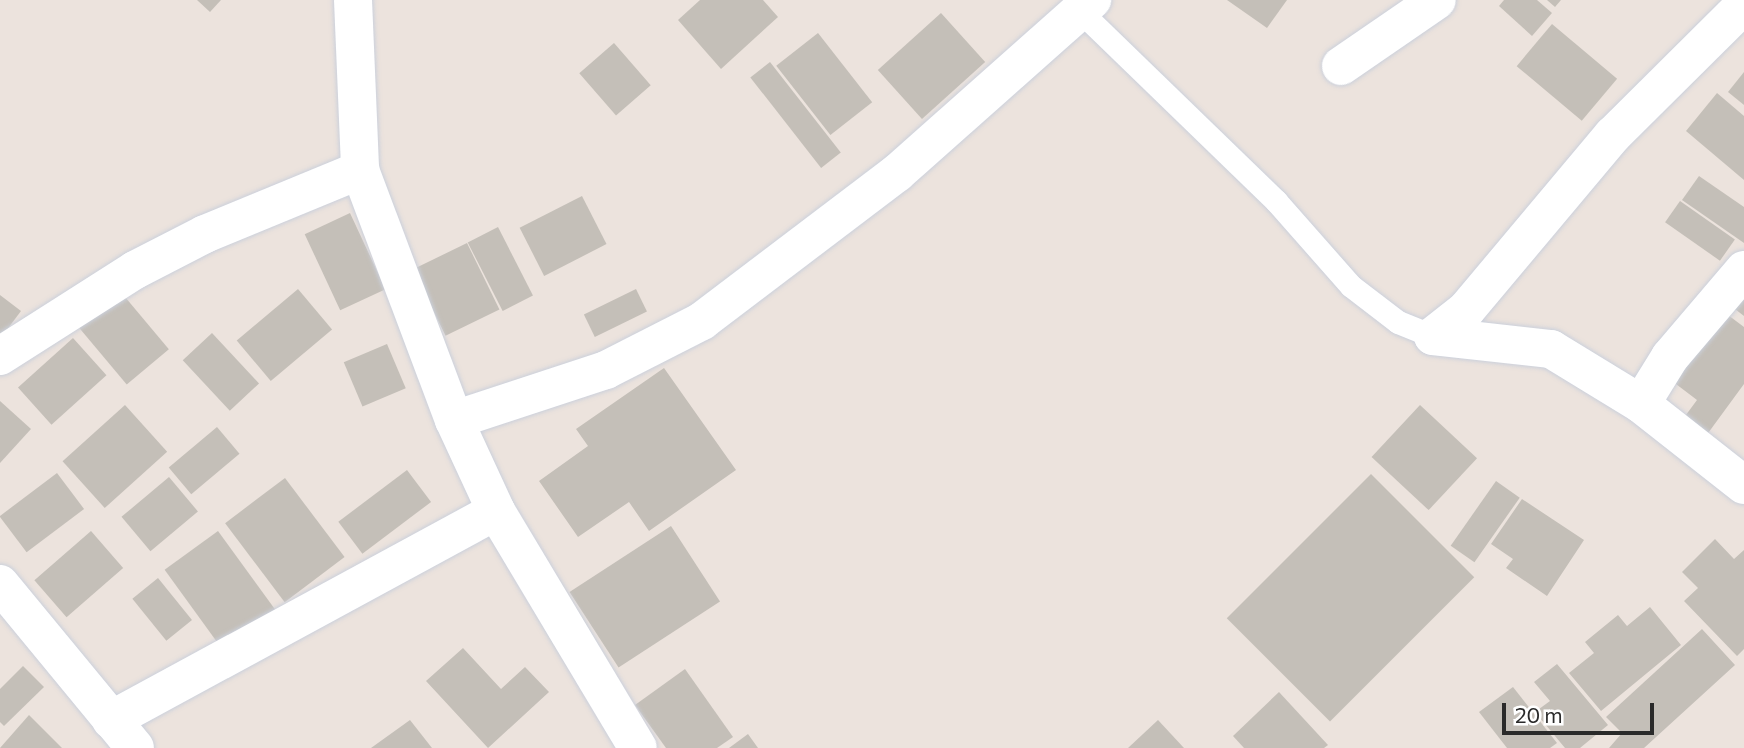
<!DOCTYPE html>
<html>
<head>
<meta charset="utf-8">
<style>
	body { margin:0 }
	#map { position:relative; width:1744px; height:748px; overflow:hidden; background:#ece3dd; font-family:Commissioner,sans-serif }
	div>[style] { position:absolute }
	.building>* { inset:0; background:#c4bfb8; transform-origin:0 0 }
	.roads { filter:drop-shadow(0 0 2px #cbd0db) drop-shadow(0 0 2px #cbd0db) }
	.lane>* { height:23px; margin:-11.5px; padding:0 11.5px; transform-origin:11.5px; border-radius:11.5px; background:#fff }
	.street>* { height:38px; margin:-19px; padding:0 19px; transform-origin:19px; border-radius:19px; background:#fff }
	span { translate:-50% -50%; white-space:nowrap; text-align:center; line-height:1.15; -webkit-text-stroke:5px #fff; paint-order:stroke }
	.scale { position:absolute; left:1502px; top:703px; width:152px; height:32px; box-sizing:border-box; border:4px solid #2a2a2a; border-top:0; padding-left:9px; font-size:21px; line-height:24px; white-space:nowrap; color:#2a2a2a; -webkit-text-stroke:5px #fff; paint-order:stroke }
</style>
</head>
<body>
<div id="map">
	<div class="building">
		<i style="clip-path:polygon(197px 0,221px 0,210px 12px)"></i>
		<i style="clip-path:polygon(700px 0,763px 0,778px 17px,721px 69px,678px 20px)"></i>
		<i style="clip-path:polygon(1227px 0,1287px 0,1267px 28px)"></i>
		<i style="clip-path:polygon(1504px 0,1537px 0,1552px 13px,1532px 36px,1499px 6px)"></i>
		<i style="clip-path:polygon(1547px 0,1561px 0,1555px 7px)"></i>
		<i style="left:941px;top:13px;width:66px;height:85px;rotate:48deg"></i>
		<i style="left:1552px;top:24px;width:85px;height:55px;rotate:40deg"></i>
		<i style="left:818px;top:33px;width:88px;height:53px;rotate:52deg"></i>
		<i style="left:614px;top:43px;width:56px;height:46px;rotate:49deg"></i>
		<i style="left:770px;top:62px;width:115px;height:25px;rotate:52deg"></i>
		<i style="clip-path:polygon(1744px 72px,1744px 105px,1728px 92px)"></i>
		<i style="clip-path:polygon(1717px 93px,1744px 116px,1744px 180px,1686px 131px)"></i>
		<i style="clip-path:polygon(1699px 176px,1744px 207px,1744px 243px,1682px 200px)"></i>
		<i style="left:582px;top:196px;width:54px;height:70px;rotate:63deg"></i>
		<i style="left:1680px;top:201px;width:67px;height:26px;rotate:35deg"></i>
		<i style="left:350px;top:213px;width:84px;height:50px;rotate:65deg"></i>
		<i style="left:498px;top:227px;width:77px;height:34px;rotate:63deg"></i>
		<i style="left:467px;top:243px;width:74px;height:60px;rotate:64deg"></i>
		<i style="left:298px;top:289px;width:53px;height:80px;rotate:50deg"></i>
		<i style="left:636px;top:289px;width:25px;height:58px;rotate:64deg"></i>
		<i style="clip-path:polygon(1744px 289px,1744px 316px,1731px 306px)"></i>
		<i style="left:120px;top:291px;width:76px;height:55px;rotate:50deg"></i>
		<i style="clip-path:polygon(0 295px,21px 311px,0 339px)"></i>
		<i style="clip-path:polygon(1724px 312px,1744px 327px,1744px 384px,1703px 440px,1680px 423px,1697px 400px,1672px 381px)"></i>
		<i style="left:212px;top:333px;width:69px;height:40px;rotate:47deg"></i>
		<i style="left:73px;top:338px;width:50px;height:74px;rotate:48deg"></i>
		<i style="left:387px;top:344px;width:48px;height:47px;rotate:67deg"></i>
		<i style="clip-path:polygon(664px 368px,736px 470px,649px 531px,629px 502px,578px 537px,539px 481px,588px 446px,576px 429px)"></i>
		<i style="clip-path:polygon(0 401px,31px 429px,0 463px)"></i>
		<i style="left:125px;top:405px;width:63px;height:84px;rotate:48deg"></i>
		<i style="left:1420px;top:405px;width:78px;height:71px;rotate:43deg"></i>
		<i style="left:217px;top:427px;width:35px;height:63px;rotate:50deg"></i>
		<i style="left:407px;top:470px;width:40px;height:86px;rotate:53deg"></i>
		<i style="left:57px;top:473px;width:45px;height:72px;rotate:53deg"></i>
		<i style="left:1371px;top:474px;width:146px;height:204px;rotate:45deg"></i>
		<i style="left:169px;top:477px;width:45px;height:62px;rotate:50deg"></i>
		<i style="left:285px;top:478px;width:99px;height:75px;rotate:53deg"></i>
		<i style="left:1496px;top:481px;width:29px;height:79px;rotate:35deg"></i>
		<i style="clip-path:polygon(1522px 499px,1584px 540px,1547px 596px,1506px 568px,1513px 559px,1491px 544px)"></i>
		<i style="left:671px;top:526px;width:90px;height:121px;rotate:57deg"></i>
		<i style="left:91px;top:531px;width:49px;height:75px;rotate:49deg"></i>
		<i style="left:218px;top:531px;width:99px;height:66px;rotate:54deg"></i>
		<i style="clip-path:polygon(1715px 539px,1734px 559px,1744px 550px,1744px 649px,1737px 656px,1684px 601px,1698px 588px,1682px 572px)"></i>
		<i style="left:158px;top:578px;width:54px;height:33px;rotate:51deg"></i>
		<i style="clip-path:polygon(1650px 607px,1681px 645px,1601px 711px,1569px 673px,1594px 653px,1585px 642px,1618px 615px,1627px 626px)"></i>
		<i style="clip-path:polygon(1702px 629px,1735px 665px,1644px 748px,1609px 748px,1622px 733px,1606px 717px)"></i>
		<i style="clip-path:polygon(463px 648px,501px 689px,525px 667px,549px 692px,488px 748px,426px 681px)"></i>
		<i style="clip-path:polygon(1557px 664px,1608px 725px,1580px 748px,1565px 748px,1535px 712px,1550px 701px,1534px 682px)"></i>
		<i style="clip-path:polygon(23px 666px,44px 687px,4px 726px,0 722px,0 689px)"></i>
		<i style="clip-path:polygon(685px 669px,733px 737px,717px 748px,666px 748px,635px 705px)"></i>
		<i style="clip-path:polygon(1513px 687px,1557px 743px,1550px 748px,1507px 748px,1479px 712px)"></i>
		<i style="clip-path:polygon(1279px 692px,1328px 745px,1324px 748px,1244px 748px,1233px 736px)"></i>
		<i style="clip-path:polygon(29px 715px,62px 748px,0 748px)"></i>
		<i style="clip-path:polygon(410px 720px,432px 748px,371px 748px)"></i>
		<i style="clip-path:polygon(1158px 720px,1184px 748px,1128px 748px)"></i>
		<i style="clip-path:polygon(748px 734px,758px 748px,729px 748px)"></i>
	</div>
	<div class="roads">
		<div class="lane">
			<i style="left:1080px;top:11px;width:273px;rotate:44.1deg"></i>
			<i style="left:1276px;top:201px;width:113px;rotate:48.6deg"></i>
			<i style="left:1351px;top:286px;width:59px;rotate:37.5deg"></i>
			<i style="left:1398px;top:322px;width:38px;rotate:22deg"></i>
		</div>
		<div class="street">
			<i style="left:353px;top:0;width:170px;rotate:87.6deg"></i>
			<i style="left:360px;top:170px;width:267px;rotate:69.4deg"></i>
			<i style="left:454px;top:420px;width:100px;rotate:65.2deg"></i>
			<i style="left:496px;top:511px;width:276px;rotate:59.1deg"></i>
			<i style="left:1341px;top:66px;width:116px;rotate:-34.5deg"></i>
			<i style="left:1744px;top:270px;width:114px;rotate:130.4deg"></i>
			<i style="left:1670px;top:357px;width:55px;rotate:121.7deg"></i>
			<i style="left:1641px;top:404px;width:131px;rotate:38.2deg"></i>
			<i style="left:1433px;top:336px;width:42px;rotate:-38.2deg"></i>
			<i style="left:1466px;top:310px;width:229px;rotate:-50deg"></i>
			<i style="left:1613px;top:135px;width:185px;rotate:-44.8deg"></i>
			<i style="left:1433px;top:336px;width:119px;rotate:6.3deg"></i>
			<i style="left:1551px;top:349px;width:105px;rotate:31.4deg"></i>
			<i style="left:0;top:356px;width:160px;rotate:-32.5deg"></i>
			<i style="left:135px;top:270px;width:79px;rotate:-27.2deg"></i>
			<i style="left:205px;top:234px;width:168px;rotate:-22.4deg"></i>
			<i style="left:454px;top:420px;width:160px;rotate:-18.2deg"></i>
			<i style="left:606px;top:370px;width:108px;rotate:-27deg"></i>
			<i style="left:702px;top:321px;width:245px;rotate:-37.2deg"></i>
			<i style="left:897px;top:173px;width:261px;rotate:-41.6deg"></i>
			<i style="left:0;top:584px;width:212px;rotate:50.5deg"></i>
			<i style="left:111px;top:720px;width:438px;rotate:-28.5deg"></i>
		</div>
	</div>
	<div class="scale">20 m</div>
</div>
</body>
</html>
